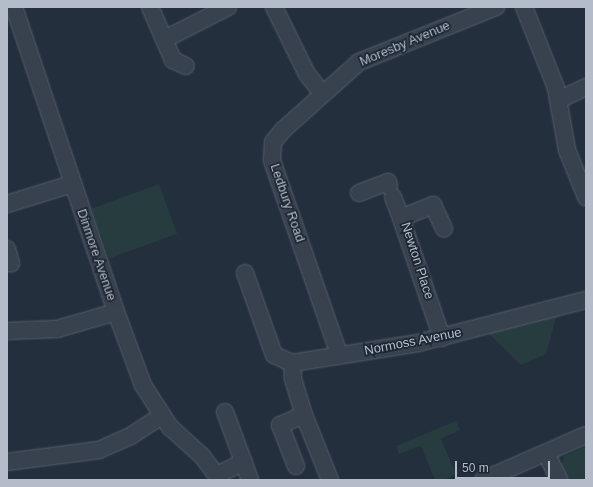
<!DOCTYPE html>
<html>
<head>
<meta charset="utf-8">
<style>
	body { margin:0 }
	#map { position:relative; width:593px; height:487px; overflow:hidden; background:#242f3e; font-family:Helvetica,sans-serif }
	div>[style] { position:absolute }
	.green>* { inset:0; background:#263c3f; transform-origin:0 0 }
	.roads { filter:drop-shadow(0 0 1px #565f6c) drop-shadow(0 0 1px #565f6c) }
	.minor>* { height:16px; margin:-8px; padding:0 8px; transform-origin:8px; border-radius:8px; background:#38414e }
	span { translate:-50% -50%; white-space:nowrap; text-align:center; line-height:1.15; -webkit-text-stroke:3.5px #1d2633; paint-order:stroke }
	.street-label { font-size:13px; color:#b4bcc9 }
	.frame { position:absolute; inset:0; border:8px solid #b4bcc9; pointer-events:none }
	.scale { position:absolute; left:455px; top:461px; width:95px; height:18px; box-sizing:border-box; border:2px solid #b4bcc9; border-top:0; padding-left:5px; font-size:12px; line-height:14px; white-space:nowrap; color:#b4bcc9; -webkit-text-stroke:3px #1d2633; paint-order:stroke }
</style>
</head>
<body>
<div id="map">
	<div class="green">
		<i style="left:159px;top:184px;width:53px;height:72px;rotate:70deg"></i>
		<i style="clip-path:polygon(557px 314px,546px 354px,521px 365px,487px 332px)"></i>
		<i style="clip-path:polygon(456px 421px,460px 430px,441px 439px,456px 474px,444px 480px,435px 480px,421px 446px,399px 454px,396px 446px)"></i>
		<i style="clip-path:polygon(586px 446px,586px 480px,568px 480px,561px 466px,564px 456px)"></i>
	</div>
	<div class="roads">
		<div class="minor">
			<i style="left:14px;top:7px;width:322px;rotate:71.5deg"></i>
			<i style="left:116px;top:312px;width:78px;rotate:69.7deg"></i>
			<i style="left:143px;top:385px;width:50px;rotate:57.3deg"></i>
			<i style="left:170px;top:427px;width:43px;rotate:42.2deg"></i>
			<i style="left:202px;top:456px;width:30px;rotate:53deg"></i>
			<i style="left:150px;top:7px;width:58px;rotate:66.5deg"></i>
			<i style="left:173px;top:60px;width:14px;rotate:25deg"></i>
			<i style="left:274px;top:7px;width:75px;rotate:63.8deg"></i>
			<i style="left:307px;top:74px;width:24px;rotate:52deg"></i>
			<i style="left:524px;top:7px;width:87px;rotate:68.4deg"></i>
			<i style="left:556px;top:88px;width:63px;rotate:79.9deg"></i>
			<i style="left:567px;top:150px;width:51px;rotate:68deg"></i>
			<i style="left:165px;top:39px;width:71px;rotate:-26.9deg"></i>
			<i style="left:559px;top:100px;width:30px;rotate:-26deg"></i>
			<i style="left:359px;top:193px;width:31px;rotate:-21deg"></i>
			<i style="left:388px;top:182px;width:4px;rotate:76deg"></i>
			<i style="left:393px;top:197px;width:22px;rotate:69deg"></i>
			<i style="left:7px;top:204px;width:68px;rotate:-17.1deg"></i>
			<i style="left:7px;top:249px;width:15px;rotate:74deg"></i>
			<i style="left:245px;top:273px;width:87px;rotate:70.5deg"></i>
			<i style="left:274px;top:355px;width:20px;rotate:24deg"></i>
			<i style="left:7px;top:331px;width:50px;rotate:-2.3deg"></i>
			<i style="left:57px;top:329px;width:61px;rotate:-16.1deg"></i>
			<i style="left:442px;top:338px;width:127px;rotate:-108.9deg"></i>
			<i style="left:401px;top:218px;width:35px;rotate:-22deg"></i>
			<i style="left:433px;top:205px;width:26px;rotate:65deg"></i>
			<i style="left:339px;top:354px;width:205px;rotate:-109.1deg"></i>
			<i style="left:272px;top:160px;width:18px;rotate:-87deg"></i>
			<i style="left:273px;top:142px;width:16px;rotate:-50deg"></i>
			<i style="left:283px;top:130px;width:102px;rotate:-41.8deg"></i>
			<i style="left:359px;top:62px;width:148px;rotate:-21.9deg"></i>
			<i style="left:225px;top:412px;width:72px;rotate:69.8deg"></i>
			<i style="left:546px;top:453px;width:30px;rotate:64deg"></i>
			<i style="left:7px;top:462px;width:93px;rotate:-7.4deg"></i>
			<i style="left:99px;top:450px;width:36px;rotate:-24deg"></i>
			<i style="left:132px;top:435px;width:35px;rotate:-33deg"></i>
			<i style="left:296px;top:466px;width:44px;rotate:-111.3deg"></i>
			<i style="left:280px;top:425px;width:26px;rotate:-23deg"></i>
			<i style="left:217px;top:475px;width:30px;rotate:-26deg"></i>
			<i style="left:330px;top:480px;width:70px;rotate:-111.8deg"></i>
			<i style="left:304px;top:415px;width:39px;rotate:-107deg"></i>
			<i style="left:293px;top:378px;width:15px;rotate:-94deg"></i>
			<i style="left:292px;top:363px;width:128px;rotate:-9deg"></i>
			<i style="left:418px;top:343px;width:173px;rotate:-14.4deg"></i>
			<i style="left:483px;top:480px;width:112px;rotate:-23.6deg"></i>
		</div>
	</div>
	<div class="street-label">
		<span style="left:405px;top:44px;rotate:-23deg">Moresby Avenue</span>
		<span style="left:287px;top:203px;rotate:71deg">Ledbury Road</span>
		<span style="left:96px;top:255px;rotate:71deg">Dinmore Avenue</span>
		<span style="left:417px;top:261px;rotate:72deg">Newton Place</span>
		<span style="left:413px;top:342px;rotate:-11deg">Normoss Avenue</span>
	</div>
	<div class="frame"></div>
	<div class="scale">50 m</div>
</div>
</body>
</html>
